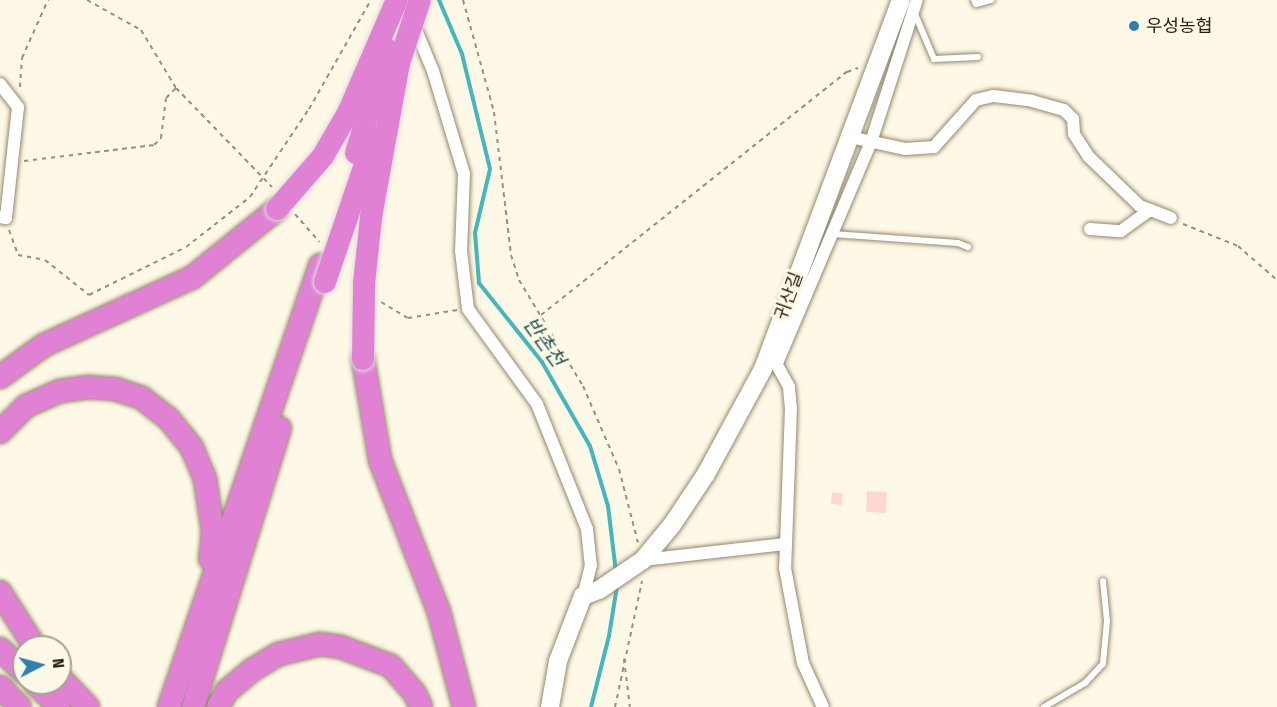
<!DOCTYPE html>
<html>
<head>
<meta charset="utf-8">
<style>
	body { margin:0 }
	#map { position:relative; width:1277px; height:707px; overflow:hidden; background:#fef8e6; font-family:"Fira Sans Condensed","Noto Sans KR",sans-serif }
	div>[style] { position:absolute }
	.stream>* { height:4px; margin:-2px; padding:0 2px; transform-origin:2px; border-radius:2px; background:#44b7bb }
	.building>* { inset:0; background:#fcd8d5; transform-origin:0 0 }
	.path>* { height:2px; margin-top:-1px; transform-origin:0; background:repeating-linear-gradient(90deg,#959081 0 4.5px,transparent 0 9px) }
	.roads { filter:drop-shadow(0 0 2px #93896e) drop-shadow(0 0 2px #93896e) }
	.lane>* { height:6px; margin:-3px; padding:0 3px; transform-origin:3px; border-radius:3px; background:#fff }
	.street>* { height:12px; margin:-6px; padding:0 6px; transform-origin:6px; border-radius:6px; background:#fff }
	.secondary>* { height:18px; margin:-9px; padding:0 9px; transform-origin:9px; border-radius:9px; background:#fff }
	.highway>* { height:22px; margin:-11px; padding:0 11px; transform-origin:11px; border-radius:11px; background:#e181d4 }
	.bridges { filter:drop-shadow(0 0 2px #dcdbd9) drop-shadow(0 0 2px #dcdbd9) }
	.highway-bridge>* { height:22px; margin:-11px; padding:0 11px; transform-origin:11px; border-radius:11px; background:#e181d4 }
	.dots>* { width:16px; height:16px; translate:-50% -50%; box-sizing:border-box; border:3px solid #fef8e6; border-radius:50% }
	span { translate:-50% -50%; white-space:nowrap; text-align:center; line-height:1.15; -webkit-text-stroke:6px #fef8e6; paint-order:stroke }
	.poi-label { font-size:18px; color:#221e13 }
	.left { translate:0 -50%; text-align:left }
	.street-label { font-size:18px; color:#221e13 }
	.water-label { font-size:20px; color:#235456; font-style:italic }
	.north { position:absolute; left:12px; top:635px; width:60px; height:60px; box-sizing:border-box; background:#fef8e6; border:2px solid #a6a192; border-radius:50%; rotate:84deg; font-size:16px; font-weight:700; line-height:24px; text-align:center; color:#221e13 }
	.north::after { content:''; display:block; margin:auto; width:21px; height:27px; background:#2d81b1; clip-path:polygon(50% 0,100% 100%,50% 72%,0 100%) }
</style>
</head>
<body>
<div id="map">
	<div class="stream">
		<i style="left:439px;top:0;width:59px;rotate:66.9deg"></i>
		<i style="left:462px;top:54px;width:118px;rotate:76.3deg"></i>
		<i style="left:490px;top:169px;width:66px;rotate:103.2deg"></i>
		<i style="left:475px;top:233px;width:50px;rotate:85.4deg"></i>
		<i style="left:479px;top:283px;width:101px;rotate:51.4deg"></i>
		<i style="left:542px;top:362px;width:97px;rotate:60.3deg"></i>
		<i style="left:590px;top:446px;width:63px;rotate:73.3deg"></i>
		<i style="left:608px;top:506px;width:66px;rotate:83.1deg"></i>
		<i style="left:591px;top:707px;width:73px;rotate:-75.8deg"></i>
		<i style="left:609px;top:636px;width:51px;rotate:-80.9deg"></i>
	</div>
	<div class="building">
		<i style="left:867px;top:491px;width:20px;height:21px;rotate:3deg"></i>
		<i style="left:832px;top:492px;width:11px;height:12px;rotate:5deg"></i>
	</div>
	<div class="path">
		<i style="left:87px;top:0;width:62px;rotate:29.1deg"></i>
		<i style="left:141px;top:30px;width:68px;rotate:58.9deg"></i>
		<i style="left:176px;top:88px;width:138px;rotate:45.9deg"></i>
		<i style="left:463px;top:0;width:116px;rotate:74.5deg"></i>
		<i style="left:494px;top:112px;width:144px;rotate:83.2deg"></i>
		<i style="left:511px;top:255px;width:26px;rotate:72deg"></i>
		<i style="left:519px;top:280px;width:124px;rotate:58.9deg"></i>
		<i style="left:583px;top:386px;width:90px;rotate:66.6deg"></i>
		<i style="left:619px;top:469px;width:76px;rotate:75.6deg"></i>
		<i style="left:20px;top:87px;width:29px;rotate:-86deg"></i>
		<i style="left:22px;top:58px;width:64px;rotate:-65.9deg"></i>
		<i style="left:24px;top:161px;width:131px;rotate:-7deg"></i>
		<i style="left:154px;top:145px;width:10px;rotate:-45deg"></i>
		<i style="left:161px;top:138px;width:40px;rotate:-82.9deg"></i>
		<i style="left:166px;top:98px;width:14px;rotate:-45deg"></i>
		<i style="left:295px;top:214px;width:37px;rotate:49deg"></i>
		<i style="left:1183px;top:224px;width:59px;rotate:21.8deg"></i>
		<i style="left:1238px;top:246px;width:52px;rotate:41.1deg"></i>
		<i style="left:9px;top:230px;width:27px;rotate:70deg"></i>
		<i style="left:18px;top:255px;width:27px;rotate:10deg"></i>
		<i style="left:45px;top:260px;width:56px;rotate:38.5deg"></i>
		<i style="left:89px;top:295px;width:108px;rotate:-26.3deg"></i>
		<i style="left:186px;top:247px;width:81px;rotate:-38deg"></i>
		<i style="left:250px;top:197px;width:106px;rotate:-56.2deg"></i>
		<i style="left:309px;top:109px;width:125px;rotate:-60.4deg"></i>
		<i style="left:381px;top:302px;width:31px;rotate:31deg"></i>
		<i style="left:408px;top:318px;width:50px;rotate:-9.3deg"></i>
		<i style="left:541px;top:315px;width:391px;rotate:-38.5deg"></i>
		<i style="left:847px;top:72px;width:12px;rotate:-20deg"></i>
		<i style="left:624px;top:659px;width:48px;rotate:82.9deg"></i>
		<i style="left:615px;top:707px;width:129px;rotate:-77.9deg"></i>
	</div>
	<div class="roads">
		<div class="lane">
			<i style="left:974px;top:0;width:4px;rotate:63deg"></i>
			<i style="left:976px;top:4px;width:16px;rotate:-15deg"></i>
			<i style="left:915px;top:14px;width:49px;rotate:67.1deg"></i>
			<i style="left:934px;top:59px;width:44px;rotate:-2.6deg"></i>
			<i style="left:833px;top:234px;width:125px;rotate:4.1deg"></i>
			<i style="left:958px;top:243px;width:11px;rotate:22deg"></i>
			<i style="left:1044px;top:707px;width:48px;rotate:-30.3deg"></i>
			<i style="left:1085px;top:683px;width:26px;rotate:-47deg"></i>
			<i style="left:1103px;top:664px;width:43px;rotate:-84.7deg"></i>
			<i style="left:1107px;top:621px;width:40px;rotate:-95.7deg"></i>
		</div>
		<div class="street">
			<i style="left:414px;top:25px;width:50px;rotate:67.6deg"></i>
			<i style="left:433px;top:71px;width:108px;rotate:73.2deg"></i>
			<i style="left:464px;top:174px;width:77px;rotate:92.2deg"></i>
			<i style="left:461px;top:251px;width:58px;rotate:83.1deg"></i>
			<i style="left:468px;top:309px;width:117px;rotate:54deg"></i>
			<i style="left:537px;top:404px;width:135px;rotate:68.2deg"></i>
			<i style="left:587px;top:529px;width:36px;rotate:84deg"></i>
			<i style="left:591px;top:565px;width:32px;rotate:104deg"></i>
			<i style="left:0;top:84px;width:29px;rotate:52deg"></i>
			<i style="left:18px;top:107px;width:112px;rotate:96.2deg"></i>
			<i style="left:6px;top:218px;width:6px;rotate:-171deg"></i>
			<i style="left:850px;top:137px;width:56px;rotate:12.3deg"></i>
			<i style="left:905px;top:149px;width:29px;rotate:-4deg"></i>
			<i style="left:934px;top:147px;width:63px;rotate:-48.2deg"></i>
			<i style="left:976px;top:100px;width:18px;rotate:-13deg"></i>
			<i style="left:994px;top:96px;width:38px;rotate:7deg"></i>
			<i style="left:1032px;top:101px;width:33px;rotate:16deg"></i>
			<i style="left:1064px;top:110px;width:13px;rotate:45deg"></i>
			<i style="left:1073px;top:119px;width:15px;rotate:86deg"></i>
			<i style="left:1074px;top:134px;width:27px;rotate:57deg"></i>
			<i style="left:1089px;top:157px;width:71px;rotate:43.9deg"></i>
			<i style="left:1140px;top:206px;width:33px;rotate:21deg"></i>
			<i style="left:1090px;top:229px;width:31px;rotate:4deg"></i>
			<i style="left:1121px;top:231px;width:36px;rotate:-36deg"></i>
			<i style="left:772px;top:356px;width:35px;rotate:61deg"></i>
			<i style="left:789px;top:387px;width:21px;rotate:85deg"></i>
			<i style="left:791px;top:408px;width:160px;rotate:92.1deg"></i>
			<i style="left:785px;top:568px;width:97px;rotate:79.3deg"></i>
			<i style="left:803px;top:663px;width:48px;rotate:65.6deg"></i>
			<i style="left:778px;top:361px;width:238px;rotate:-67deg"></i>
			<i style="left:871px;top:142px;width:149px;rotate:-72.1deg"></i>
			<i style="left:643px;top:560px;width:143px;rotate:-6.4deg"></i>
		</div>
		<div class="secondary">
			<i style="left:550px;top:707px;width:47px;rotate:-80.1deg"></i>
			<i style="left:558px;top:661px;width:70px;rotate:-69deg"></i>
			<i style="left:583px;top:596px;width:17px;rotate:-21deg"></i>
			<i style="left:599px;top:590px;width:53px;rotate:-34.3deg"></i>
			<i style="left:643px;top:560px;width:45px;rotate:-50.4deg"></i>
			<i style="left:672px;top:525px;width:61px;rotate:-56.3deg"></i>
			<i style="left:706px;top:474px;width:119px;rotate:-61.5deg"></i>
			<i style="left:763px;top:369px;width:394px;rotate:-69.5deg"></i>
		</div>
		<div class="highway">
			<i style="left:363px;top:359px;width:102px;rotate:80.4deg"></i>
			<i style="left:380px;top:460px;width:163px;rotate:68.8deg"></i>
			<i style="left:439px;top:612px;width:98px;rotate:75.3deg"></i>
			<i style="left:0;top:377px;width:54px;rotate:-36deg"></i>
			<i style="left:44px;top:345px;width:164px;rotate:-24.5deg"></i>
			<i style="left:193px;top:277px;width:108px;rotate:-39deg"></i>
			<i style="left:0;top:432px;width:37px;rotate:-45deg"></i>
			<i style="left:26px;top:406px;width:37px;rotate:-24deg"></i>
			<i style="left:60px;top:391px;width:27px;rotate:-8deg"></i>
			<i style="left:87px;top:387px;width:28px;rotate:4deg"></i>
			<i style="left:115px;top:389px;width:28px;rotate:18deg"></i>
			<i style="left:142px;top:398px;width:33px;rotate:38deg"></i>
			<i style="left:168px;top:418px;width:38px;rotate:51deg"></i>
			<i style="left:192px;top:448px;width:34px;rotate:67deg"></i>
			<i style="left:205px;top:479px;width:54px;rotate:81.4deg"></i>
			<i style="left:213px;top:532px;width:27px;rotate:96deg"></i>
			<i style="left:0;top:592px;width:65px;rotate:57.5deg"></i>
			<i style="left:0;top:649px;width:33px;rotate:44deg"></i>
			<i style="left:60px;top:678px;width:40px;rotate:46deg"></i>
			<i style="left:35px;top:683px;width:34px;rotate:45deg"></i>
			<i style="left:0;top:687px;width:28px;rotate:46deg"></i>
			<i style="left:169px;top:707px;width:467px;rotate:-71.1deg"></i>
			<i style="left:193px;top:707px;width:292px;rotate:-72.7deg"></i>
			<i style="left:218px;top:707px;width:18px;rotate:-61deg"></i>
			<i style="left:227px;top:691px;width:33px;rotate:-40deg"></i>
			<i style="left:252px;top:670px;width:31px;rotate:-31deg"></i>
			<i style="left:279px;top:654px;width:42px;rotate:-13.7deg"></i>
			<i style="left:320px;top:644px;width:21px;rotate:8deg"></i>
			<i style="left:341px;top:647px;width:53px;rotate:20.8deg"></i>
			<i style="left:391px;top:666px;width:37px;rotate:49deg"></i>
			<i style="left:415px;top:694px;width:14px;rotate:65deg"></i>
		</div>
	</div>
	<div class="bridges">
		<div class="highway-bridge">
			<i style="left:395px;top:75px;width:79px;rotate:-71.6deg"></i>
			<i style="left:356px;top:153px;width:108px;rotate:-72.7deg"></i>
			<i style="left:277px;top:209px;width:70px;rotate:-49deg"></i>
			<i style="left:323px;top:156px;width:50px;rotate:-59.8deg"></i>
			<i style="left:348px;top:113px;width:123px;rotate:-66.6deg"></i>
			<i style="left:325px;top:282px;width:152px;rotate:-71.2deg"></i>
			<i style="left:363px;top:359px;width:75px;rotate:-89.2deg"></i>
			<i style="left:364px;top:284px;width:67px;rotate:-84deg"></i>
			<i style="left:371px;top:217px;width:157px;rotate:-79.7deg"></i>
		</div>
	</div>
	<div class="dots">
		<i style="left:1134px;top:26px;background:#2d81b1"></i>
	</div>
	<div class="poi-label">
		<span class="left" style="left:1146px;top:26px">우성농협</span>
	</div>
	<div class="street-label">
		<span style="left:789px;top:296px;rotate:-70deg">귀산길</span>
	</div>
	<div class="water-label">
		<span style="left:544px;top:342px;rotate:54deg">반촌천</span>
	</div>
	<div class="north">N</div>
</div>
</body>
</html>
